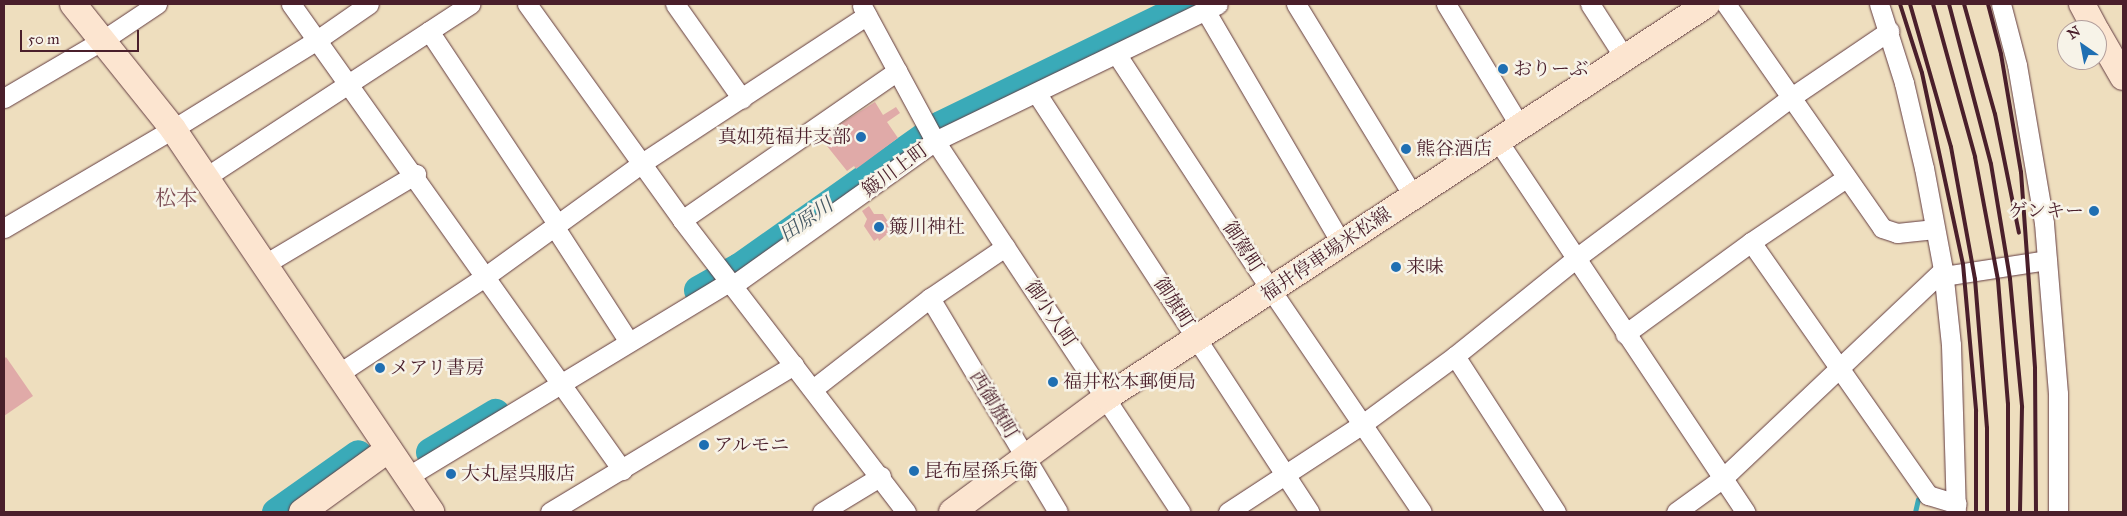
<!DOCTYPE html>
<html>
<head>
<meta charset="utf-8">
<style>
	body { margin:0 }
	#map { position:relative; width:2127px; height:516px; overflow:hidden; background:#eedebe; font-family:"IM FELL Great Primer","Noto Serif JP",serif }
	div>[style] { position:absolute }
	.stream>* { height:5px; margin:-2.5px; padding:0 2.5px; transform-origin:2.5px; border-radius:2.5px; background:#3aaab8 }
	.river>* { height:29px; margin:-14.5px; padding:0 14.5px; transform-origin:14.5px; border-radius:14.5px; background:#3aaab8 }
	.building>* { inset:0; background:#e0aaa8 }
	.roads { filter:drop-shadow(0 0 1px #633c41) drop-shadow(0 0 1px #633c41) }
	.street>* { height:19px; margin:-9.5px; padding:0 9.5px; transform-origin:9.5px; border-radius:9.5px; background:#fff }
	.secondary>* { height:26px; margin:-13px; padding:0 13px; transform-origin:13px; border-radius:13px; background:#fce5d0 }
	.rail>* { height:4px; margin:-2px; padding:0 2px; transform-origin:2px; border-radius:2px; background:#4a1f2b }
	.dots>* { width:14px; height:14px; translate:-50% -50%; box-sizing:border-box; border:2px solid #f7f3e8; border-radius:50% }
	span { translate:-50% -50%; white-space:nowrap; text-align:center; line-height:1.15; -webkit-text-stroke:5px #f7f3e8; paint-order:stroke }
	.poi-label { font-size:19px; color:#4a1f2b }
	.left { translate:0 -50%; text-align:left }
	.right { translate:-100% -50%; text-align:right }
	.street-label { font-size:19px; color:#4a1f2b }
	.water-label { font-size:20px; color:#445763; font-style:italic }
	.quarter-label { font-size:21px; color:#7e5057 }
	.frame { position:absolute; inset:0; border:5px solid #4a1f2b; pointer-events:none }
	.north { position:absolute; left:2057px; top:20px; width:50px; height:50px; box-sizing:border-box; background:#f7f3e8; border:1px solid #b29e9c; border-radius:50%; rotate:327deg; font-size:14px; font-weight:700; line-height:20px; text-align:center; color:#4a1f2b }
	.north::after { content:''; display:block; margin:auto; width:18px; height:22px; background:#1f6fb2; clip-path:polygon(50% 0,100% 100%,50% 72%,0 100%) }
	.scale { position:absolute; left:20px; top:30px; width:119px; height:22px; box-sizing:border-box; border:2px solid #4a1f2b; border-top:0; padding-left:6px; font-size:15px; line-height:18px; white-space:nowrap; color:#4a1f2b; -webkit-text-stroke:4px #f7f3e8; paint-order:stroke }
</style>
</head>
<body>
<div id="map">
	<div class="stream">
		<i style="left:1915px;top:512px;width:13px;rotate:-77deg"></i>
	</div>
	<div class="river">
		<i style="left:698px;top:290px;width:47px;rotate:-29.3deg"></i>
		<i style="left:739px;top:267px;width:246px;rotate:-35.2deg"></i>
		<i style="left:940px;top:125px;width:277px;rotate:-25.9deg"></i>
		<i style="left:430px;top:452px;width:76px;rotate:-31deg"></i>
		<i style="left:276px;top:512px;width:100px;rotate:-35.3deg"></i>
	</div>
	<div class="building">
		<i style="clip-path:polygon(875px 102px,883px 115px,896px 107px,900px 113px,887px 122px,898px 138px,856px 169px,854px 166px,847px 171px,827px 146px,830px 144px,826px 137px,833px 132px,831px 130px)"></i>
		<i style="clip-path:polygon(869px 206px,874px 214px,883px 214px,893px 229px,879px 241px,878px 238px,874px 241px,864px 226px,867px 219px,862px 211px)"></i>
		<i style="clip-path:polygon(6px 357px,33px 396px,4px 416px,4px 359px)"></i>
	</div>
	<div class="roads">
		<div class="street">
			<i style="left:291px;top:4px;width:572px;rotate:54.61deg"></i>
			<i style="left:527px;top:4px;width:266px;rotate:54.3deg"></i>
			<i style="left:682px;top:220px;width:368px;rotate:52.5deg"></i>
			<i style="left:675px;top:4px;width:116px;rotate:54.8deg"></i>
			<i style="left:1296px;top:4px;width:225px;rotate:58.6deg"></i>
			<i style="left:1446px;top:4px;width:143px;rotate:58.8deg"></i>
			<i style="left:1590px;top:4px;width:63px;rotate:57.3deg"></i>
			<i style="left:1726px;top:4px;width:273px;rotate:55.1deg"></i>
			<i style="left:1882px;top:228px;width:16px;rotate:18deg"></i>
			<i style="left:1897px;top:233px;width:38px;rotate:-6deg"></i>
			<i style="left:1879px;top:4px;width:83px;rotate:72.4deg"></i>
			<i style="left:1904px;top:83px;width:87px;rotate:76.8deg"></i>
			<i style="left:1924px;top:168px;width:104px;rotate:79.4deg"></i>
			<i style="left:1943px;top:270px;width:75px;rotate:83.9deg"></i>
			<i style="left:1951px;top:345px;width:167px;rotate:88.3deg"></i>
			<i style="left:2001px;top:4px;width:63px;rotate:75.3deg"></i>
			<i style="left:2017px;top:65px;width:160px;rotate:80.3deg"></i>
			<i style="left:2044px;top:223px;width:172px;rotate:85.3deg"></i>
			<i style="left:2058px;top:394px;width:118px;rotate:90deg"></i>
			<i style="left:862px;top:6px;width:153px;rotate:61.6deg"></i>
			<i style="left:935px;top:141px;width:445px;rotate:56.5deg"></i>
			<i style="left:1205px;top:10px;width:270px;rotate:59.7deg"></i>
			<i style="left:429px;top:31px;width:232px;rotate:56.4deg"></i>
			<i style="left:1117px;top:55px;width:281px;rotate:56.8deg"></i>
			<i style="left:1271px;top:290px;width:268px;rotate:55.8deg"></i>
			<i style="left:1037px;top:94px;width:499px;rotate:56.9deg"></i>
			<i style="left:4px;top:98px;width:115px;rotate:-30.4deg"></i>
			<i style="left:103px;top:40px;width:65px;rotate:-33.7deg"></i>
			<i style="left:1498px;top:141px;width:446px;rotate:56.3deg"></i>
			<i style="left:206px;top:177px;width:316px;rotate:-33.2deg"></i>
			<i style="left:682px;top:220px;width:262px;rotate:-34.7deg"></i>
			<i style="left:554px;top:226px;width:138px;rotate:57.1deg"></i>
			<i style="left:4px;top:228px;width:196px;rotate:-30.4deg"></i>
			<i style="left:173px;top:129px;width:169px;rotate:-31.7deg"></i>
			<i style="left:317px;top:40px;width:63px;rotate:-34.7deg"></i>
			<i style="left:1751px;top:242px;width:309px;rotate:55deg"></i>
			<i style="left:1928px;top:495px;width:30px;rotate:17deg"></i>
			<i style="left:265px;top:264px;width:176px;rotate:-30.8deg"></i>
			<i style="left:1944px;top:276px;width:104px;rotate:-8.8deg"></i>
			<i style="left:732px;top:286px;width:249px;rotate:-35.5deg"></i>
			<i style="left:935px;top:141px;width:314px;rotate:-25.8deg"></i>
			<i style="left:930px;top:298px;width:249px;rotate:59.1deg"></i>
			<i style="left:1625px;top:334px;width:156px;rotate:-36.1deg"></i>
			<i style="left:1751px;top:242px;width:115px;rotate:-34deg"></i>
			<i style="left:1455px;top:356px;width:186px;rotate:57.1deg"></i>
			<i style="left:338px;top:374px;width:178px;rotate:-33.5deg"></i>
			<i style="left:486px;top:276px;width:193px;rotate:-35.9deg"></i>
			<i style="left:642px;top:163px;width:269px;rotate:-33.3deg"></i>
			<i style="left:813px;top:389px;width:148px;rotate:-37.9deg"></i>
			<i style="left:930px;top:298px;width:91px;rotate:-34.2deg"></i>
			<i style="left:407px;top:477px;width:376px;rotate:-31.2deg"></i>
			<i style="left:550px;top:512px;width:285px;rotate:-31.1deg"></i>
			<i style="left:822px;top:512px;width:69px;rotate:-31.4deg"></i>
			<i style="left:1228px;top:512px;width:163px;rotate:-33.2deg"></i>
			<i style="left:1364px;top:423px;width:113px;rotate:-36.4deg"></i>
			<i style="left:1455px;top:356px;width:154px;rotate:-38.9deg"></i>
			<i style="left:1575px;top:259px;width:269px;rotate:-36.8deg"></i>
			<i style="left:1790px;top:98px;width:120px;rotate:-34.1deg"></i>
			<i style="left:1676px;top:512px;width:58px;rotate:-35.9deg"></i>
			<i style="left:1723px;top:478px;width:303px;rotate:-43.4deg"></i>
		</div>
		<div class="secondary">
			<i style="left:73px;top:4px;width:160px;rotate:51.3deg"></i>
			<i style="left:173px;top:129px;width:462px;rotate:56deg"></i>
			<i style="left:2082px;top:4px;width:30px;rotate:62deg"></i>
			<i style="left:2097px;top:32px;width:52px;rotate:60deg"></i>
			<i style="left:302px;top:512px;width:107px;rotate:-35.9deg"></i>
			<i style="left:952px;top:512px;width:193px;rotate:-36.6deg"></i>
			<i style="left:1107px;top:397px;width:717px;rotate:-33.22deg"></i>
		</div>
	</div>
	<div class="rail">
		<i style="left:1900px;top:4px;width:72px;rotate:72.3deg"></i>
		<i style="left:1922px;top:73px;width:195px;rotate:77.9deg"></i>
		<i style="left:1963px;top:264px;width:148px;rotate:84.9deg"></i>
		<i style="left:1976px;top:411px;width:101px;rotate:90deg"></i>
		<i style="left:1910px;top:4px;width:149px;rotate:74deg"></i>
		<i style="left:1951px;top:147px;width:134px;rotate:79.7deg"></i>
		<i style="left:1975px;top:279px;width:149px;rotate:85.4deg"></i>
		<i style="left:1987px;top:428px;width:84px;rotate:90deg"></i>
		<i style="left:1933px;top:4px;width:159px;rotate:74.6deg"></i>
		<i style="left:1975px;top:157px;width:125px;rotate:79.4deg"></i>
		<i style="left:1998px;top:280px;width:124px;rotate:85.4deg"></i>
		<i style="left:2008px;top:404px;width:108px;rotate:90deg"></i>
		<i style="left:1949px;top:4px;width:165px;rotate:75.3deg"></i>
		<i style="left:1991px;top:164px;width:117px;rotate:80.6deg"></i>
		<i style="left:2010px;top:279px;width:129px;rotate:84.6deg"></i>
		<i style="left:2022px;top:407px;width:105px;rotate:91.1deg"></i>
		<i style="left:1964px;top:4px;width:114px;rotate:74.3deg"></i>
		<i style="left:1995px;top:114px;width:121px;rotate:78.6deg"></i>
		<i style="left:1988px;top:4px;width:52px;rotate:75.4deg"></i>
		<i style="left:2001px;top:54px;width:120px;rotate:80.4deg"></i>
		<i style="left:2021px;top:172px;width:197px;rotate:85.9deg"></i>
		<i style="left:2035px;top:369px;width:143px;rotate:89.6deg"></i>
	</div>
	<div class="dots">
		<i style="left:1503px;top:69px;background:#1f6fb2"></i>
		<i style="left:861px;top:137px;background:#1f6fb2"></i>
		<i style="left:1406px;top:149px;background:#1f6fb2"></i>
		<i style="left:2094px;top:211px;background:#1f6fb2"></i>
		<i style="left:879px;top:227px;background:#1f6fb2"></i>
		<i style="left:1396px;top:267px;background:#1f6fb2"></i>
		<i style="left:380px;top:368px;background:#1f6fb2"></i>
		<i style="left:1053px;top:382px;background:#1f6fb2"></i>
		<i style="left:704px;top:445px;background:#1f6fb2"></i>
		<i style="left:914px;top:471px;background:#1f6fb2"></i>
		<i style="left:451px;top:474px;background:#1f6fb2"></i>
	</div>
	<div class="poi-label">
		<span class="left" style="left:1513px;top:69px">おりーぶ</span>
		<span class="right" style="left:851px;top:137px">真如苑福井支部</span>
		<span class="left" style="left:1416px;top:149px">熊谷酒店</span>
		<span class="right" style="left:2084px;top:211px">ゲンキー</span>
		<span class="left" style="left:889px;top:227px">簸川神社</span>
		<span class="left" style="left:1406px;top:267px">来味</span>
		<span class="left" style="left:390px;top:368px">メアリ書房</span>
		<span class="left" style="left:1063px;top:382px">福井松本郵便局</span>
		<span class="left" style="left:714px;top:445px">アルモニ</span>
		<span class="left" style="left:924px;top:471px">昆布屋孫兵衛</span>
		<span class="left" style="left:461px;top:474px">大丸屋呉服店</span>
	</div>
	<div class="street-label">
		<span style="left:895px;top:170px;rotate:-36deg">簸川上町</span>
		<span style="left:1243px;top:247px;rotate:57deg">御駕町</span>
		<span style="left:1326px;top:254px;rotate:-34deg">福井停車場米松線</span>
		<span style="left:1174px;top:303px;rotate:57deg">御旗町</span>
		<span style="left:1051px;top:314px;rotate:56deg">御小人町</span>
		<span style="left:994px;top:405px;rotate:59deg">西御旗町</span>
	</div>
	<div class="water-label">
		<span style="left:806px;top:220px;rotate:-35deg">田原川</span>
	</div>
	<div class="quarter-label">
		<span style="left:176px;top:198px">松本</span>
	</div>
	<div class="frame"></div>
	<div class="north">N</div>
	<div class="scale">50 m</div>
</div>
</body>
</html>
